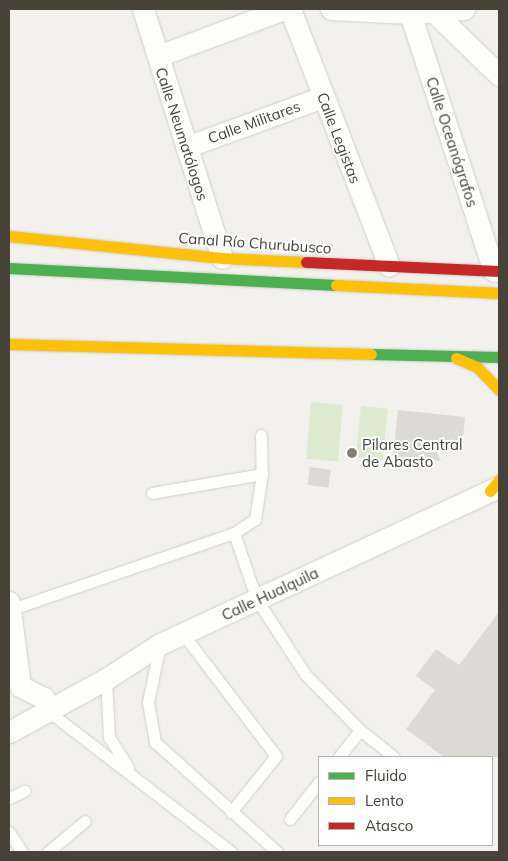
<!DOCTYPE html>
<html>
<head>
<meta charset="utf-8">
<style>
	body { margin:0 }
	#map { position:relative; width:508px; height:861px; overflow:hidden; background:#f2f1ed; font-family:Mulish,sans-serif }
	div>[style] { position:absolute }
	.green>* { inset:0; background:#deead0; transform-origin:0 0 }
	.building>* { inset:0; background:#dbdad5; transform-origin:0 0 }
	.roads { filter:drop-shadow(0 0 1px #d0cfcb) drop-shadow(0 0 1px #d0cfcb) }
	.lane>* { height:11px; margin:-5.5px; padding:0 5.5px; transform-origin:5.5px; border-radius:5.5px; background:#fdfdfc }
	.street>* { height:21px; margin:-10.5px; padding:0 10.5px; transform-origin:10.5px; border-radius:10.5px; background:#fdfdfc }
	.fast>* { height:11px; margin:-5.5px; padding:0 5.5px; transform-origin:5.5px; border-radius:5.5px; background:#4caf50 }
	.slow>* { height:11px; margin:-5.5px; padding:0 5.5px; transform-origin:5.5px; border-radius:5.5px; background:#ffc107 }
	.jam>* { height:11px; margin:-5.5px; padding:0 5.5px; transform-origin:5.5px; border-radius:5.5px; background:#c62828 }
	.dots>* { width:14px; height:14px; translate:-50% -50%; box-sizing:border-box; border:2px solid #fff; border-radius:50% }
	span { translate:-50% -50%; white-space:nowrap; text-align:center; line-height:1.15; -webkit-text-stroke:4px #fff; paint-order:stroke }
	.street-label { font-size:15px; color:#474339 }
	.poi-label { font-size:15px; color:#474339 }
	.left { translate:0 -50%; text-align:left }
	.frame { position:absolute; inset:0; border:10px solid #474339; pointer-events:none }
	.legend { position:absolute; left:318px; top:756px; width:175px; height:90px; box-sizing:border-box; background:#fff; border:1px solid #b5b4b0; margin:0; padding:6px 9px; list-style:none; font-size:15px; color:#474339 }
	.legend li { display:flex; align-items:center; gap:10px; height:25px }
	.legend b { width:25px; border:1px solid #b5b4b0 }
</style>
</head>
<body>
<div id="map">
	<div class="green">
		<i style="left:311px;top:402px;width:32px;height:57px;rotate:5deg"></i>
		<i style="left:361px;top:406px;width:27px;height:52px;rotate:6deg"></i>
	</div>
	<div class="building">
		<i style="clip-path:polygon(398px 410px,465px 417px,462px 447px,433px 444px,441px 461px,393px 456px)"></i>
		<i style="left:310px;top:467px;width:21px;height:18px;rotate:8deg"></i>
		<i style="clip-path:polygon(499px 612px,499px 757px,444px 757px,406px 729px,435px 690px,416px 676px,436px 649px,459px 665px)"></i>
	</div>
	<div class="roads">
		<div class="lane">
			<i style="left:261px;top:435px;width:39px;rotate:89deg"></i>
			<i style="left:262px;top:474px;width:46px;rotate:98.8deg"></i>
			<i style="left:255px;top:519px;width:25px;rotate:146deg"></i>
			<i style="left:234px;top:533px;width:71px;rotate:71.1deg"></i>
			<i style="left:257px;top:600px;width:88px;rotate:57deg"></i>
			<i style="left:305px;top:674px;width:78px;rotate:45.5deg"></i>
			<i style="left:360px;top:730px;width:43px;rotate:38.5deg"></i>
			<i style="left:152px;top:493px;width:112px;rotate:-9.8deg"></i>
			<i style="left:9px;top:610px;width:238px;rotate:-18.9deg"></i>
			<i style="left:183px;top:634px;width:153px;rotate:52.7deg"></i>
			<i style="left:276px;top:756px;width:72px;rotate:128.8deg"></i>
			<i style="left:160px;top:645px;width:58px;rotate:101.9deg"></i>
			<i style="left:148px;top:702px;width:41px;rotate:80.1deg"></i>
			<i style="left:155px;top:742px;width:164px;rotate:42deg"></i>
			<i style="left:106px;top:679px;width:58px;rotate:87deg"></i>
			<i style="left:109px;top:737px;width:36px;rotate:58deg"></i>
			<i style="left:48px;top:711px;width:231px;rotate:37.6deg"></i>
			<i style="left:339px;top:757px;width:34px;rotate:-52deg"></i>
			<i style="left:9px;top:798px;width:17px;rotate:-25deg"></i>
			<i style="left:290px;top:819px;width:47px;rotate:-51.9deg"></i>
			<i style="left:9px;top:832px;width:24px;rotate:57deg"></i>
			<i style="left:48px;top:852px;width:48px;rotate:-40deg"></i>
		</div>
		<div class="street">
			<i style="left:143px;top:9px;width:261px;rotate:72.4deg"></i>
			<i style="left:290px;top:9px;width:275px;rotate:68.9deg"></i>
			<i style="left:331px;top:9px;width:79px;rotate:2.9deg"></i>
			<i style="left:410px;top:13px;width:54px;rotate:-4.2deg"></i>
			<i style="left:434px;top:12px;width:91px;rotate:44.1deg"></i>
			<i style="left:410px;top:13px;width:271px;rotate:72deg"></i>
			<i style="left:158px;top:56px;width:134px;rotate:-20.5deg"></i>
			<i style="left:186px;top:147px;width:146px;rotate:-20.1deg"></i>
			<i style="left:9px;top:602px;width:85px;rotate:82.5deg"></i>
			<i style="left:20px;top:686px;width:27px;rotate:27deg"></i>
			<i style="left:44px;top:698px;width:14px;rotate:73deg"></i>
			<i style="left:9px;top:732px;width:111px;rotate:-28.7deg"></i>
			<i style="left:106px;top:679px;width:64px;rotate:-32.9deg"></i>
			<i style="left:160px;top:644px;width:374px;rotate:-24.9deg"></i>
		</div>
		<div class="fast">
			<i style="left:9px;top:268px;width:327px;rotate:3deg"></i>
			<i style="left:371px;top:354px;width:128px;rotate:1.3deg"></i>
		</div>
		<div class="slow">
			<i style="left:9px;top:236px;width:214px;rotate:5.9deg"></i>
			<i style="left:222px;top:258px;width:84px;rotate:2.7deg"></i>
			<i style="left:336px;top:285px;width:163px;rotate:2.8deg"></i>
			<i style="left:9px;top:344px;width:362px;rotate:1.6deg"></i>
			<i style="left:456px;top:358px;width:23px;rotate:23deg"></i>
			<i style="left:477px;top:367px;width:32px;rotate:46deg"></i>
			<i style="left:490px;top:491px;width:14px;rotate:-51deg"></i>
		</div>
		<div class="jam">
			<i style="left:306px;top:262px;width:193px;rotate:2.7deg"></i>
		</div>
	</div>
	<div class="dots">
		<i style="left:352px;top:453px;background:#838078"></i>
	</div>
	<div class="street-label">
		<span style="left:254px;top:122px;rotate:-20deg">Calle Militares</span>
		<span style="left:182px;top:134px;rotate:72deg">Calle Neumatólogos</span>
		<span style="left:339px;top:138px;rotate:69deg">Calle Legistas</span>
		<span style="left:452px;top:142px;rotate:72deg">Calle Oceanógrafos</span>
		<span style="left:255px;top:243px;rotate:4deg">Canal Río Churubusco</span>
		<span style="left:270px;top:594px;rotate:-25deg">Calle Hualquila</span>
	</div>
	<div class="poi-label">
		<span class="left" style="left:362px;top:453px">Pilares Central<br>de Abasto</span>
	</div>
	<div class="frame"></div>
	<ul class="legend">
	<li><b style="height:6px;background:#4caf50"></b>Fluido</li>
	<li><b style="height:6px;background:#ffc107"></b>Lento</li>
	<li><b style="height:6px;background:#c62828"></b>Atasco</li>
	</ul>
</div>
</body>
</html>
